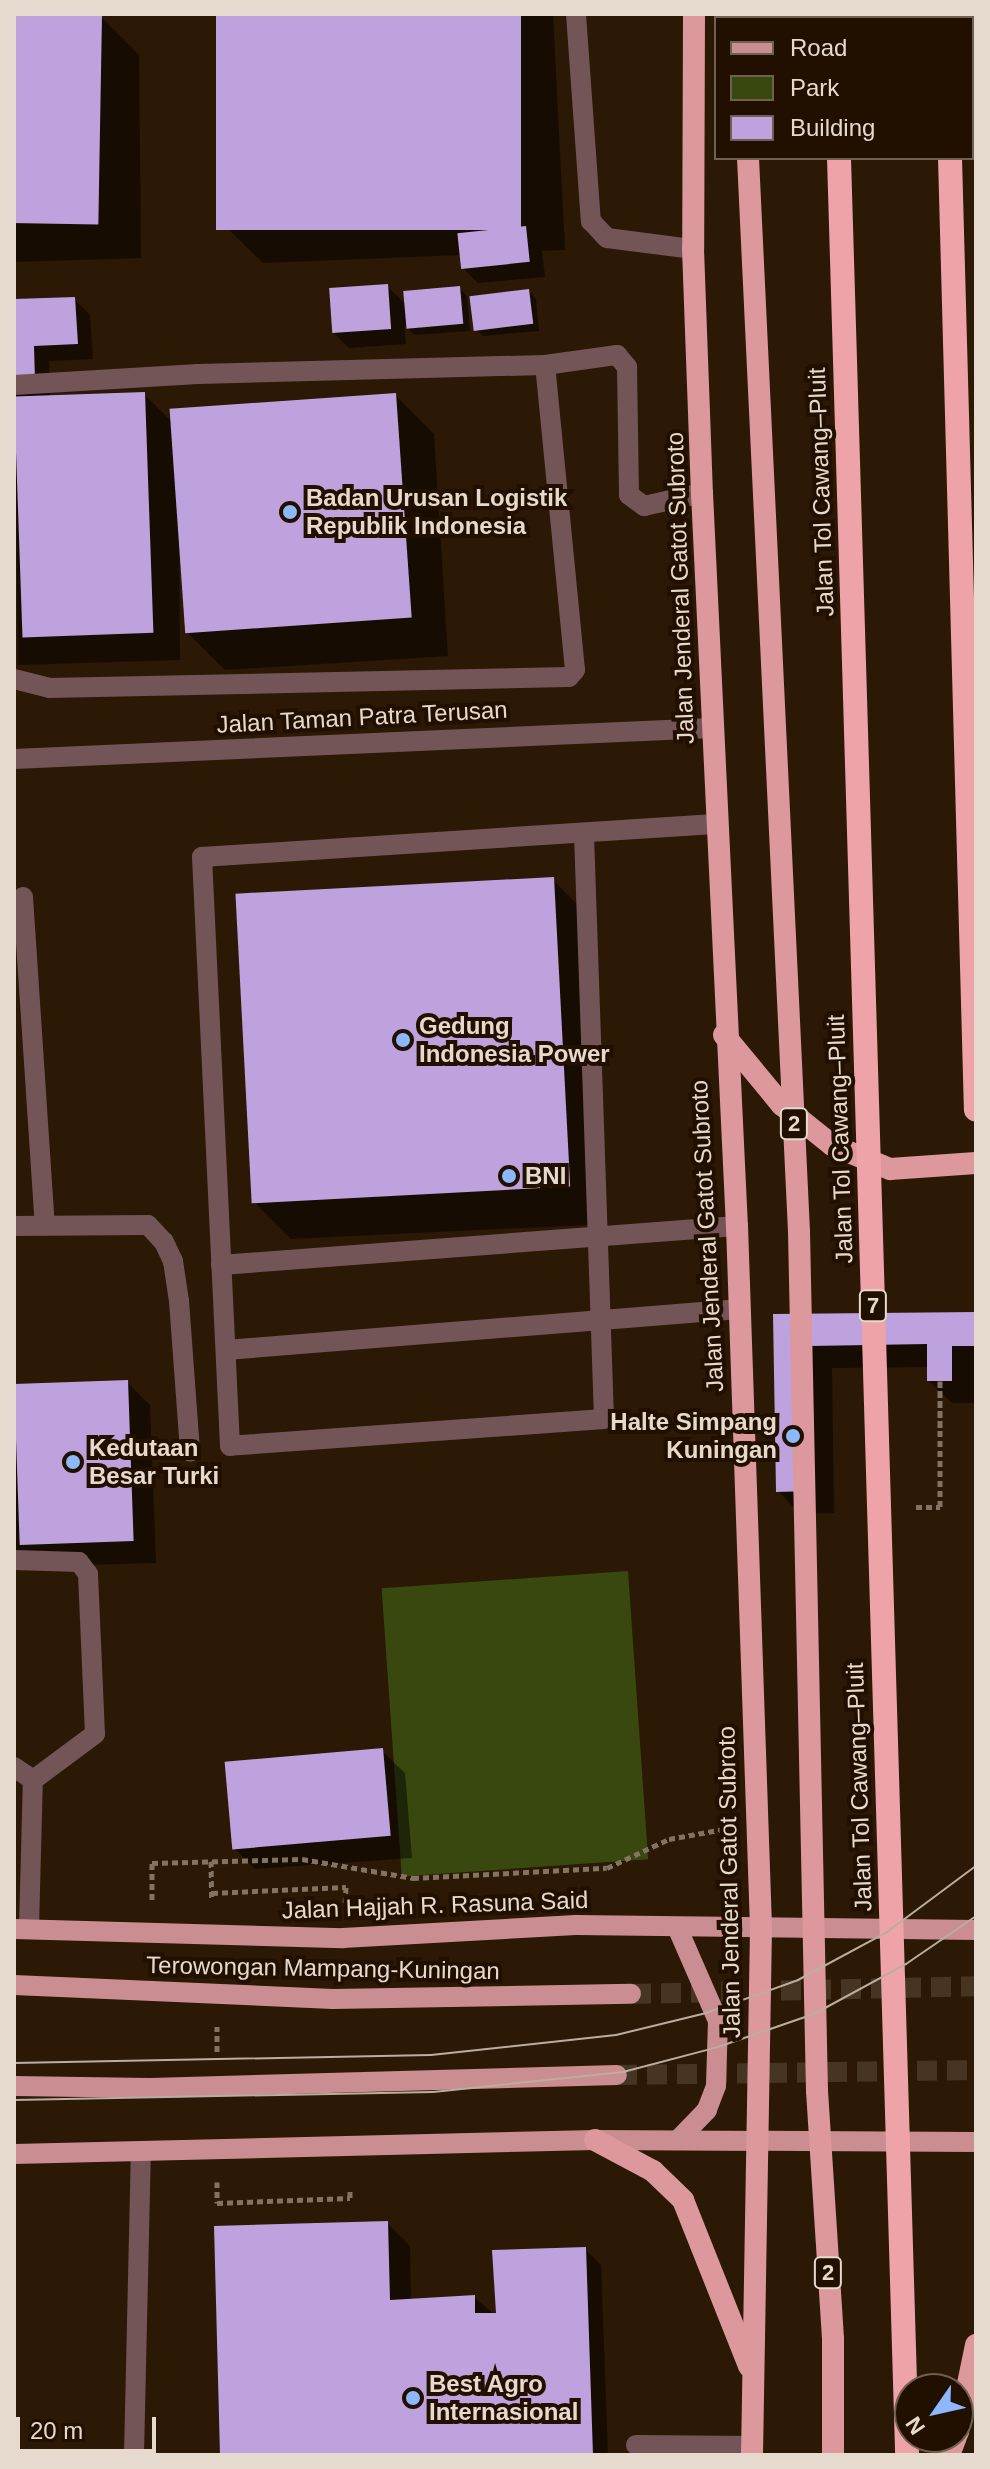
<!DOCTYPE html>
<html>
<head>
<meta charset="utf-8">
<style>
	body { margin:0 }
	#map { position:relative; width:990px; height:2469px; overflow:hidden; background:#2b1805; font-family:Arial,sans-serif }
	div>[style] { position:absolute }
	.green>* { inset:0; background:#38480f; transform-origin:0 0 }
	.shadow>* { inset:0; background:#0007 }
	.building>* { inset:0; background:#bda2dd; transform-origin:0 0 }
	.primary-tunnel>* { height:20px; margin-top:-10px; transform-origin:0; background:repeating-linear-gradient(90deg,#473523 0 20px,transparent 0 30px) }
	.path>* { height:5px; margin-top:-2.5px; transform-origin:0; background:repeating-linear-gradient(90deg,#837363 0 6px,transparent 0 10px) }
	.service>* { height:20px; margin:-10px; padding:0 10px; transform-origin:10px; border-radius:10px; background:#735557 }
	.minor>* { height:20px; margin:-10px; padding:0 10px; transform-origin:10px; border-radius:10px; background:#735557 }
	.tertiary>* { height:20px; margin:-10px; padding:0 10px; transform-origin:10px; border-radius:10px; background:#735557 }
	.primary>* { height:20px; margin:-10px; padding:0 10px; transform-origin:10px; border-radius:10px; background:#ca8d91 }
	.trunk>* { height:22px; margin:-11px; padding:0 11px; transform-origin:11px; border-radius:11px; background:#dc989c }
	.motorway>* { height:24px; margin:-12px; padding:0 12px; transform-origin:12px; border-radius:12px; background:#eda3a8 }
	.tram>* { height:2px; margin:-1px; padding:0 1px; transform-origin:1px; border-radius:1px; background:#bbad9f }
	.dots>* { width:22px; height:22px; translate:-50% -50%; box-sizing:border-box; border:4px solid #210f00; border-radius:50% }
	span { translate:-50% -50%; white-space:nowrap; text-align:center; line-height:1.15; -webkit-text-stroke:8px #210f00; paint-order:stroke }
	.shield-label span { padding:2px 6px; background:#210f00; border:2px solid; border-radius:6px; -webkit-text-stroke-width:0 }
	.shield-label { font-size:22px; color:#e6d9cd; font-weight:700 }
	.street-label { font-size:24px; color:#e6d9cd }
	.poi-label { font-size:24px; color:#e6d9cd; font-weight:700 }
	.left { translate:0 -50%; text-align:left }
	.right { translate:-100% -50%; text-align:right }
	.frame { position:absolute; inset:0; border:16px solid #e6d9cd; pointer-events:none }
	.legend { position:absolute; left:714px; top:16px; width:260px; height:144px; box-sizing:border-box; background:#210f00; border:2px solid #706052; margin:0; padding:10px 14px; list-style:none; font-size:24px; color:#e6d9cd }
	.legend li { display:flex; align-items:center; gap:16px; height:40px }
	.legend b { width:40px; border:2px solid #706052 }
	.north { position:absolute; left:894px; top:2373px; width:80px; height:80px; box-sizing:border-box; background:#210f00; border:2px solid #706052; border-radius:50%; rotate:236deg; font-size:22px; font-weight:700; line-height:32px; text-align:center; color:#e6d9cd }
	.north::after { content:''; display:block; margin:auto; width:28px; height:36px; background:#8eb8fd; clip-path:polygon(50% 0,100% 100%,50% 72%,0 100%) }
	.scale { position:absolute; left:16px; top:2417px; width:140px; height:36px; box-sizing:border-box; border:4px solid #e6d9cd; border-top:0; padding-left:10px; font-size:24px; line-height:28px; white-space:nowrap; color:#e6d9cd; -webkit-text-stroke:6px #210f00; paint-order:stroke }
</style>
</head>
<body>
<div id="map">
	<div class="green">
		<i style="left:628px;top:1571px;width:289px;height:247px;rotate:86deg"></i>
	</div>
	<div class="shadow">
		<i style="clip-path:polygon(14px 14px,101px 17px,139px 55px,141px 258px,14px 262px)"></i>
		<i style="clip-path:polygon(218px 14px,553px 14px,565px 250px,542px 251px,545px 277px,478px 283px,462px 267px,461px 255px,263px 263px,228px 229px)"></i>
		<i style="clip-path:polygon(387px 286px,406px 305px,459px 288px,467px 296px,470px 331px,415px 335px,404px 325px,406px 344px,349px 348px,333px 332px)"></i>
		<i style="clip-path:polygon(529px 291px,536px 299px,539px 331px,483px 336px,475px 328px)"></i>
		<i style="clip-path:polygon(74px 299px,90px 315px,93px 359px,49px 361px,50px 397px,144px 394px,172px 422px,395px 395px,434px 434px,448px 656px,225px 670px,186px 631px,179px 529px,180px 660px,18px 665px,14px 301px)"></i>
		<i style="clip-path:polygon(553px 880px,591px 918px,607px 1224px,291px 1239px,253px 1201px)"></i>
		<i style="clip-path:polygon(976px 1314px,974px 1403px,952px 1403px,929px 1381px,929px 1367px,832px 1368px,834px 1513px,800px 1514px,778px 1491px,775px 1316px)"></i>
		<i style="clip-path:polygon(127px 1382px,150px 1405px,156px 1563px,14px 1567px,14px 1386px)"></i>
		<i style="clip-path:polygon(382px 1751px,405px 1773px,412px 1858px,255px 1869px,232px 1846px)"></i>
		<i style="clip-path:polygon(387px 2223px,410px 2246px,411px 2301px,474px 2297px,495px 2315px,585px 2249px,601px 2265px,608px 2455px,222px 2455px)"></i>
	</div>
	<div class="building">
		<i style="left:14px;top:14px;width:88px;height:209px;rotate:1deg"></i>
		<i style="left:216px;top:14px;width:305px;height:216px"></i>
		<i style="left:526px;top:226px;width:36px;height:69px;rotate:84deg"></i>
		<i style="left:388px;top:284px;width:45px;height:59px;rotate:86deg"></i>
		<i style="left:460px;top:286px;width:38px;height:57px;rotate:85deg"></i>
		<i style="left:529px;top:289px;width:35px;height:60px;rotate:83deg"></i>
		<i style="clip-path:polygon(75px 297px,78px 344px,34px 346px,35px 380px,14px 380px,14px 299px)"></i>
		<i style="left:145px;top:392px;width:241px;height:131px;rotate:88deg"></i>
		<i style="left:396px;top:393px;width:225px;height:227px;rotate:86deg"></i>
		<i style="left:554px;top:877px;width:310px;height:319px;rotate:87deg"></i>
		<i style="clip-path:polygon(976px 1312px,976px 1346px,952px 1346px,952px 1381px,927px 1381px,927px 1344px,810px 1346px,812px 1491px,776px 1492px,773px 1314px)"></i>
		<i style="left:128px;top:1380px;width:161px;height:114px;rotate:88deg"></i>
		<i style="left:383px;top:1748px;width:88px;height:159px;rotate:85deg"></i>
		<i style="clip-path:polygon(388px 2221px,390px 2300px,475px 2295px,475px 2313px,496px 2313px,492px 2250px,586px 2247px,593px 2455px,220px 2455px,214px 2226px)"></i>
	</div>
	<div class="primary-tunnel">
		<i style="left:631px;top:1994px;width:345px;rotate:-1.3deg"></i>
		<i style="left:617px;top:2075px;width:359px;rotate:-0.8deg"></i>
	</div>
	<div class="path">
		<i style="left:916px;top:1507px;width:24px"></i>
		<i style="left:940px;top:1507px;width:126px;rotate:-90deg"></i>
		<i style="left:211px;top:1861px;width:39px;rotate:89deg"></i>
		<i style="left:212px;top:1893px;width:134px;rotate:-2.6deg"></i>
		<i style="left:346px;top:1887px;width:17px;rotate:93deg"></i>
		<i style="left:152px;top:1900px;width:37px;rotate:-90deg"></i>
		<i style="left:152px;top:1863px;width:150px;rotate:-1.5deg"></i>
		<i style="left:302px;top:1859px;width:113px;rotate:9.7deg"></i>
		<i style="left:413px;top:1878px;width:194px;rotate:-3deg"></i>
		<i style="left:607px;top:1868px;width:68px;rotate:-25.1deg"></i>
		<i style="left:669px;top:1839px;width:56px;rotate:-10.3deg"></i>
		<i style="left:217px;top:2026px;width:26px;rotate:90deg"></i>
		<i style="left:217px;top:2182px;width:21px;rotate:90deg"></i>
		<i style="left:217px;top:2203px;width:133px;rotate:-2.2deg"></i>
		<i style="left:350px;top:2198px;width:9px;rotate:-90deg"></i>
	</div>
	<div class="service">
		<i style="left:576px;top:14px;width:208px;rotate:85.9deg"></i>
		<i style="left:591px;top:221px;width:23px;rotate:47deg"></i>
		<i style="left:607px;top:238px;width:87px;rotate:7.3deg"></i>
		<i style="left:14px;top:385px;width:184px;rotate:-3.4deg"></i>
		<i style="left:198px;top:374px;width:347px;rotate:-1.5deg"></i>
		<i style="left:545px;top:365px;width:73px;rotate:-7.9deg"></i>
		<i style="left:617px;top:355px;width:16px;rotate:50deg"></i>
		<i style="left:627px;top:367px;width:128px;rotate:89.1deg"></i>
		<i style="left:629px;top:495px;width:19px;rotate:36deg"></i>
		<i style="left:644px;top:506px;width:59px;rotate:-12.6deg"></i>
		<i style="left:14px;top:679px;width:36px;rotate:14deg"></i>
		<i style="left:49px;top:688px;width:520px;rotate:-1.21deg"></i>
		<i style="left:569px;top:677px;width:9px;rotate:-49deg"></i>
		<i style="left:575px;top:670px;width:306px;rotate:-95.6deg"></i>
		<i style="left:584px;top:834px;width:585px;rotate:88.04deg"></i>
		<i style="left:604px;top:1419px;width:375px;rotate:175.9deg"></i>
		<i style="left:230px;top:1446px;width:590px;rotate:-92.72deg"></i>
		<i style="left:202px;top:857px;width:514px;rotate:-3.68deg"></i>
		<i style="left:23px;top:897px;width:328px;rotate:86.2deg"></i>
		<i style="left:14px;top:1226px;width:134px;rotate:-0.4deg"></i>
		<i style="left:148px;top:1225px;width:23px;rotate:47deg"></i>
		<i style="left:164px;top:1242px;width:21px;rotate:65deg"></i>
		<i style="left:173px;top:1261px;width:40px;rotate:81.5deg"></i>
		<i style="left:179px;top:1301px;width:151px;rotate:85.8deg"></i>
		<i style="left:221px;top:1265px;width:517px;rotate:-4.32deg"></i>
		<i style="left:226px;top:1350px;width:515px;rotate:-4.57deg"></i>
		<i style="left:14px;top:1560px;width:65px;rotate:1.8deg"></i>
		<i style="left:79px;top:1562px;width:15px;rotate:53deg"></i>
		<i style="left:88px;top:1574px;width:160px;rotate:87.5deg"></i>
		<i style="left:95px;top:1734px;width:77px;rotate:143.4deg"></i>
		<i style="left:14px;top:1767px;width:23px;rotate:34deg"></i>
		<i style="left:29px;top:1928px;width:148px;rotate:-88.5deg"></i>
		<i style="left:636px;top:2445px;width:116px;rotate:0.5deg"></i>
	</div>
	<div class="minor">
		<i style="left:134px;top:2455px;width:302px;rotate:-88.7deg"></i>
	</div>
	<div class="tertiary">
		<i style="left:14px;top:759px;width:698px;rotate:-2.55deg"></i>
	</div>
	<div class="primary">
		<i style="left:677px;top:1927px;width:103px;rotate:66.4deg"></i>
		<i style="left:718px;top:2021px;width:65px;rotate:91.8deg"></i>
		<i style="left:716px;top:2086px;width:26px;rotate:111deg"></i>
		<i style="left:707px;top:2110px;width:40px;rotate:134deg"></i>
		<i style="left:14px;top:1929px;width:329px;rotate:1.6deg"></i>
		<i style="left:343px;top:1938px;width:233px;rotate:-3.2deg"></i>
		<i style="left:576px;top:1925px;width:400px;rotate:0.7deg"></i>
		<i style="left:14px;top:1985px;width:319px;rotate:2.5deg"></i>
		<i style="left:333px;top:1999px;width:298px;rotate:-1deg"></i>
		<i style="left:14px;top:2086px;width:136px;rotate:0.8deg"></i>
		<i style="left:150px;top:2088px;width:467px;rotate:-1.6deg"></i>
		<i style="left:14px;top:2154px;width:581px;rotate:-1.38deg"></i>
		<i style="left:595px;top:2140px;width:381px;rotate:0.3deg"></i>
	</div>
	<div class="trunk">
		<i style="left:694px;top:14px;width:235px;rotate:90.2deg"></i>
		<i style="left:693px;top:249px;width:244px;rotate:87.9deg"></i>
		<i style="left:702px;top:493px;width:734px;rotate:87.27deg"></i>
		<i style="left:737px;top:1226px;width:703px;rotate:88.04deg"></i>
		<i style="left:761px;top:1929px;width:526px;rotate:90.98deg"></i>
		<i style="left:741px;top:14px;width:4px;rotate:90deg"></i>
		<i style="left:748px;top:158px;width:1075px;rotate:87.28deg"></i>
		<i style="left:799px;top:1232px;width:859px;rotate:88.8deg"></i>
		<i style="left:817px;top:2091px;width:249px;rotate:86.3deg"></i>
		<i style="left:833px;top:2339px;width:116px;rotate:90deg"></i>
		<i style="left:724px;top:1035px;width:91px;rotate:50.4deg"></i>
		<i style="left:782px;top:1105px;width:64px;rotate:38.7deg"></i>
		<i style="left:832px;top:1145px;width:63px;rotate:22.5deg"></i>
		<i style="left:890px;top:1169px;width:86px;rotate:-4deg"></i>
		<i style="left:595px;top:2140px;width:66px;rotate:28.1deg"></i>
		<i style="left:653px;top:2171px;width:42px;rotate:44deg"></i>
		<i style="left:683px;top:2200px;width:179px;rotate:68.3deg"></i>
		<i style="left:958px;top:2432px;width:89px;rotate:-78.3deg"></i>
		<i style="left:949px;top:2455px;width:19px;rotate:-69deg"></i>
	</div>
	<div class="motorway">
		<i style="left:835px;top:14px;width:4px;rotate:90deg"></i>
		<i style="left:946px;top:14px;width:4px;rotate:90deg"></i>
		<i style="left:839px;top:158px;width:2298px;rotate:88.3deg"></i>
		<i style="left:950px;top:158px;width:952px;rotate:88.44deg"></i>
	</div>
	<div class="tram">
		<i style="left:14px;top:2063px;width:417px;rotate:-1.1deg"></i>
		<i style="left:431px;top:2055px;width:186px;rotate:-6.2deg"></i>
		<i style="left:616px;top:2035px;width:93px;rotate:-13.7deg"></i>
		<i style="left:706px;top:2013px;width:98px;rotate:-19.7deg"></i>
		<i style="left:798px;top:1980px;width:101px;rotate:-28.3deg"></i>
		<i style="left:887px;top:1932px;width:111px;rotate:-36.6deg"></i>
		<i style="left:14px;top:2100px;width:419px;rotate:-1.1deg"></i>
		<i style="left:433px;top:2092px;width:191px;rotate:-6deg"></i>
		<i style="left:623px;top:2072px;width:98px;rotate:-14.7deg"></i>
		<i style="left:718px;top:2047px;width:102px;rotate:-19deg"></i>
		<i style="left:814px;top:2014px;width:105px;rotate:-28.5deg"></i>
		<i style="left:906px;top:1964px;width:85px;rotate:-34.4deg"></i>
	</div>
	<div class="dots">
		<i style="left:290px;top:512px;background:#8eb8fd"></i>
		<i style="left:403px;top:1040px;background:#8eb8fd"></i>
		<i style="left:509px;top:1176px;background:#8eb8fd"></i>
		<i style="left:793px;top:1436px;background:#8eb8fd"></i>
		<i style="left:73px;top:1462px;background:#8eb8fd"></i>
		<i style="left:413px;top:2398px;background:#8eb8fd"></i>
	</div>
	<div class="shield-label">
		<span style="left:794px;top:1124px">2</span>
		<span style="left:873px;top:1306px">7</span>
		<span style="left:828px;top:2273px">2</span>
	</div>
	<div class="street-label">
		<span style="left:821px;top:492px;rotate:-92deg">Jalan Tol Cawang–Pluit</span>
		<span style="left:680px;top:588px;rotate:-92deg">Jalan Jenderal Gatot Subroto</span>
		<span style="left:362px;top:717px;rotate:-3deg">Jalan Taman Patra Terusan</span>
		<span style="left:840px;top:1139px;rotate:-92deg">Jalan Tol Cawang–Pluit</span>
		<span style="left:707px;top:1236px;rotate:-93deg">Jalan Jenderal Gatot Subroto</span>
		<span style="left:859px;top:1787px;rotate:-92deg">Jalan Tol Cawang–Pluit</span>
		<span style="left:729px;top:1882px;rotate:-91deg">Jalan Jenderal Gatot Subroto</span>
		<span style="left:435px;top:1905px;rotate:-2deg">Jalan Hajjah R. Rasuna Said</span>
		<span style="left:323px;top:1968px;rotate:1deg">Terowongan Mampang-Kuningan</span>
	</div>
	<div class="poi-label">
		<span class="left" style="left:306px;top:512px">Badan Urusan Logistik<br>Republik Indonesia</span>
		<span class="left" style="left:419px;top:1040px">Gedung<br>Indonesia Power</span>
		<span class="left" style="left:525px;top:1176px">BNI</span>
		<span class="right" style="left:777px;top:1436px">Halte Simpang<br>Kuningan</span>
		<span class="left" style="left:89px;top:1462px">Kedutaan<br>Besar Turki</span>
		<span class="left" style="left:429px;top:2398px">Best Agro<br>Internasional</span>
	</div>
	<div class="frame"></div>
	<ul class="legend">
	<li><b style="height:10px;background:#ca8d91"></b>Road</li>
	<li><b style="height:22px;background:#38480f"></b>Park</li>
	<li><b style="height:22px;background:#bda2dd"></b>Building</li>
	</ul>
	<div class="north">N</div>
	<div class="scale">20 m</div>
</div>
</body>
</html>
